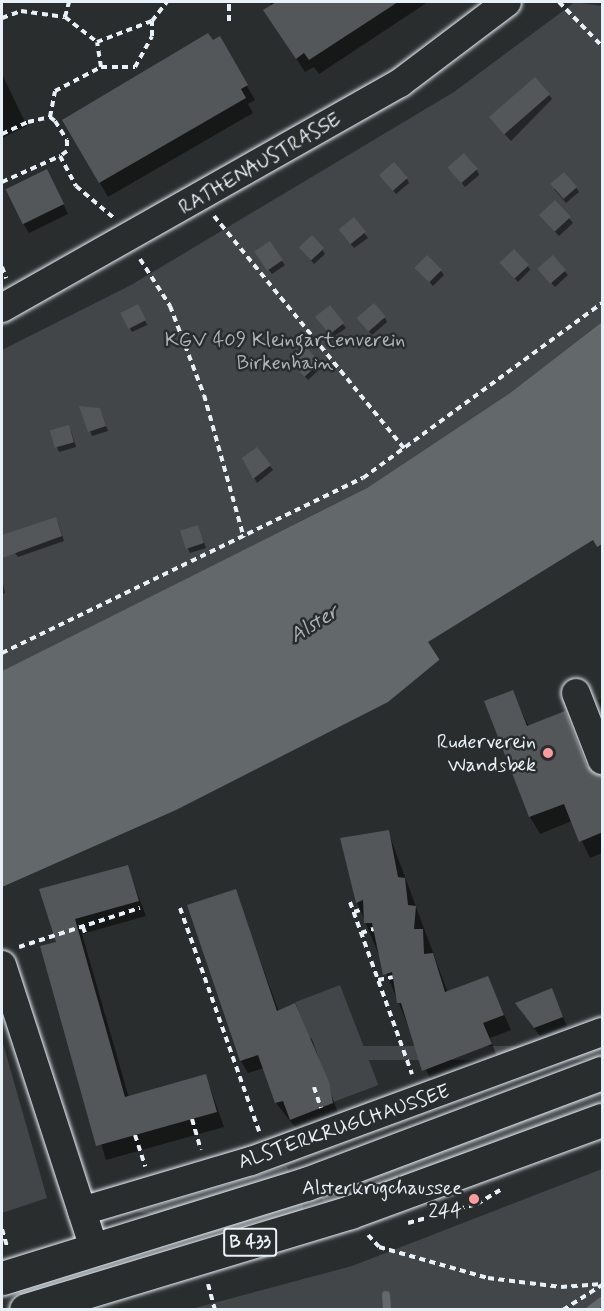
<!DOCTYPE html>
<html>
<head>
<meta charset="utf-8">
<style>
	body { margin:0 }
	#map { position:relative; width:604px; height:1311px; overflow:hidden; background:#2a2d2e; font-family:Mynerve,sans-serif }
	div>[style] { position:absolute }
	.green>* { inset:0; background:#424648; transform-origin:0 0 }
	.water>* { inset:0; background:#63686b }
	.pier>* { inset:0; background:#2a2d2e }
	.shadow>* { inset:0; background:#0007 }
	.stream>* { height:8px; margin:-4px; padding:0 4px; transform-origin:4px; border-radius:4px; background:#63686b }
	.building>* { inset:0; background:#535759; transform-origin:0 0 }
	.path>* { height:4px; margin-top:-2px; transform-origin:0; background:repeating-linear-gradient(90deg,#e8f1f8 0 6px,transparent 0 10.5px) }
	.roads { filter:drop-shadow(0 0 2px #e8f1f8) drop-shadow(0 0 2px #e8f1f8) }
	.minor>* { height:28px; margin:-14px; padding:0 14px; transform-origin:14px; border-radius:14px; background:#2a2d2e }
	.major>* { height:33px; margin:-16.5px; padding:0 16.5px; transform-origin:16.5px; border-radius:16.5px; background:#2a2d2e }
	.dots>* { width:16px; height:16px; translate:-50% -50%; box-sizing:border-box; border:3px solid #2a2d2e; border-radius:50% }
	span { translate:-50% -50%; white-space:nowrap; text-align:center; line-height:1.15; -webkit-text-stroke:5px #2a2d2e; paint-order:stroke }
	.shield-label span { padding:2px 4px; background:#2a2d2e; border:2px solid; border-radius:4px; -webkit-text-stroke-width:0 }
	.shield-label { font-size:18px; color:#e8f1f8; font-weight:700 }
	.street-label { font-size:20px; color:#e8f1f8 }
	.park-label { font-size:20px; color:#aeb5ba }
	.poi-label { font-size:20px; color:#e8f1f8 }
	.right { translate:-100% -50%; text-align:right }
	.water-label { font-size:21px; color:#acb3b9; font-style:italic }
	.frame { position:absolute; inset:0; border:3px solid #e8f1f8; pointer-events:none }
</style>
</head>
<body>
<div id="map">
	<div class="green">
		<i style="clip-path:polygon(575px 2px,602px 6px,602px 322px,510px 393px,367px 488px,2px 671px,2px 350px,131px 285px,454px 92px)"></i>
		<i style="left:340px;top:985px;width:107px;height:48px;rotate:69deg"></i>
		<i style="clip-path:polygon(2px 1040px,47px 1198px,2px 1213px)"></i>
		<i style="left:602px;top:1046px;width:14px;height:312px;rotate:90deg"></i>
		<i style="clip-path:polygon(602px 1089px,602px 1109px,324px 1206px,321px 1194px)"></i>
		<i style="clip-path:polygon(287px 1166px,292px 1179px,169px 1217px,136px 1212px)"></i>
		<i style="clip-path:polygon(602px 1169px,602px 1309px,191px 1309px,352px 1266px)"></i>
		<i style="left:301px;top:1199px;width:12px;height:312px;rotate:76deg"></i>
	</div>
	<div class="water">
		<i style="clip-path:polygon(602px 322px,602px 544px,512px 600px,388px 702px,176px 810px,2px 887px,2px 671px,367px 488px,510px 393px)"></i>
	</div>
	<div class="pier">
		<i style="clip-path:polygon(593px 540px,599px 550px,514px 602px,441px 662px,428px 642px)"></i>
	</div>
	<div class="shadow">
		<i style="clip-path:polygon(270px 2px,428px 2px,319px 74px,314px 67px,305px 72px,274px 25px)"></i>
		<i style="clip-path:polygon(219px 38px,255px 100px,248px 104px,253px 113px,108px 197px,64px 121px)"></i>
		<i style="clip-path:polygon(2px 74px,27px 126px,2px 138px)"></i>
		<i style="clip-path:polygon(549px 95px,552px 99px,511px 141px,492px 120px)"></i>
		<i style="clip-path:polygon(450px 168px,477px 170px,479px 175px,465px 187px)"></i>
		<i style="clip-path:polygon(407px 179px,409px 183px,396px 194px,384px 180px)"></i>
		<i style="clip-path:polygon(52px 180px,68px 214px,29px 233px,23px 223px)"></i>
		<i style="clip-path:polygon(576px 187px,579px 192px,566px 203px,554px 189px)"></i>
		<i style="clip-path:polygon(555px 202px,573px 223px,559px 236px,544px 220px)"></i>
		<i style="clip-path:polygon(354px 219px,368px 238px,354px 248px,343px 235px)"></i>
		<i style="clip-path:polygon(322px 249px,325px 254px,314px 264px,303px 251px)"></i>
		<i style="clip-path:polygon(259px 257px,282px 261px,285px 265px,272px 274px)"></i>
		<i style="clip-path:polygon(552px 257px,568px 275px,555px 287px,542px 273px)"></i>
		<i style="clip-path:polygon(528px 266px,530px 270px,518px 282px,505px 267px)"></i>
		<i style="clip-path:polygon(416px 268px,441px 271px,444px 275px,433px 286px)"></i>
		<i style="clip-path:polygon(140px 310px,147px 325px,132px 332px,122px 313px)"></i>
		<i style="clip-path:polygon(385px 318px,387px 322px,372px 335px,361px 322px)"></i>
		<i style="clip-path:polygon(319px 322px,343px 324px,346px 328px,332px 338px)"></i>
		<i style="clip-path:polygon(319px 364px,321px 368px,308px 380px,296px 367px)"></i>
		<i style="clip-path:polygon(82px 408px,102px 415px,108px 431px,92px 436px)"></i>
		<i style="clip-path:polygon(71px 431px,76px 447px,59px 452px,57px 447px)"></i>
		<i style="clip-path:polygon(257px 449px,273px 470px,257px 483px,244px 459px)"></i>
		<i style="clip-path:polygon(58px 523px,64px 541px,18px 557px,15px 553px)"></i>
		<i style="clip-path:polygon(200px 532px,206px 548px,190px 553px,181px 533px)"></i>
		<i style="clip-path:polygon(2px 580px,5px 593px,2px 594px)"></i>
		<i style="clip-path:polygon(512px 692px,529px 727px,565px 713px,590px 769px,602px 775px,602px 853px,590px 858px,572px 821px,540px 834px,530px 817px,486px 702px)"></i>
		<i style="clip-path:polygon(602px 698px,602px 712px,598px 700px)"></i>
		<i style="clip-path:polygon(388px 831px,448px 993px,487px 977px,511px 1030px,490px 1038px,498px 1059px,432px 1084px,357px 902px)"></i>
		<i style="clip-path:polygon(127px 866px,146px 916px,82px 934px,129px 1098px,206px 1076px,224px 1127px,106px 1160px,42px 947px,58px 943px,41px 890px)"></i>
		<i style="clip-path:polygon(235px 891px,279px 1012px,312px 1039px,339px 1116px,298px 1131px,276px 1103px,264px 1068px,248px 1073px,241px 1061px,189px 906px)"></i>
		<i style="clip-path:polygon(551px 990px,567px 1026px,540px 1036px,522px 1012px)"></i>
	</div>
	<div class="stream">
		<i style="left:386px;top:1295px;width:15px;rotate:86deg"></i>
		<i style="left:590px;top:1310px;width:15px;rotate:-37deg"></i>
	</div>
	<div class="building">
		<i style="clip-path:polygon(276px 2px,398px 2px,309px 60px,304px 53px,296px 59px,263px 10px)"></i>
		<i style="clip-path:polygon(208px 33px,213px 40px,220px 36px,248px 85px,241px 89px,246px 98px,99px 183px,62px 120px)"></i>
		<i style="left:535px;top:77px;width:23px;height:61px;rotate:49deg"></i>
		<i style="left:464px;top:153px;width:21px;height:22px;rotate:49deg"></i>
		<i style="left:394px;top:162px;width:21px;height:20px;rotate:49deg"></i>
		<i style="left:47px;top:169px;width:39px;height:46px;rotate:64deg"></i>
		<i style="left:564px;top:172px;width:20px;height:18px;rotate:49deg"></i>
		<i style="left:555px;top:200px;width:23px;height:22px;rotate:47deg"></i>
		<i style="left:354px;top:217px;width:19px;height:20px;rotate:51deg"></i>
		<i style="left:312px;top:235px;width:18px;height:18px;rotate:47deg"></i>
		<i style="left:270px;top:241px;width:23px;height:19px;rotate:56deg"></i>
		<i style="left:514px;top:249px;width:22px;height:20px;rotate:47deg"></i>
		<i style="left:427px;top:255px;width:21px;height:18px;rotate:45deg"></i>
		<i style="left:553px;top:255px;width:20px;height:21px;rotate:49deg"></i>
		<i style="left:374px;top:303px;width:18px;height:23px;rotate:49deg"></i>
		<i style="left:138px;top:304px;width:18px;height:20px;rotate:63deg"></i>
		<i style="left:330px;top:305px;width:23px;height:19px;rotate:52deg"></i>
		<i style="left:307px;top:348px;width:20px;height:21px;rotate:49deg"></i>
		<i style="clip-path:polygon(79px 406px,100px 408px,106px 426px,88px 432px)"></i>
		<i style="left:69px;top:425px;width:18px;height:20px;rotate:74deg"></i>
		<i style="clip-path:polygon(257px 447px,271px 465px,253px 479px,242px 458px)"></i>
		<i style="clip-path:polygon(56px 517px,62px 536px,2px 558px,2px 535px)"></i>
		<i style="left:198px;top:525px;width:19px;height:19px;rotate:72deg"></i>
		<i style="clip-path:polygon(513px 690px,527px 726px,565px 711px,587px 766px,603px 776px,603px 832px,579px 842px,564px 804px,529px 817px,484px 701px)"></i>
		<i style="clip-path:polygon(389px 830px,398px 877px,405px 878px,408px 905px,416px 906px,414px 929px,423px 929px,424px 954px,433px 953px,445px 992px,488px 976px,504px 1015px,483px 1023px,492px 1044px,422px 1071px,401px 1003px,397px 1003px,392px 972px,383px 975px,372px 923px,364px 923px,363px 900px,356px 903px,340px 838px)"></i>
		<i style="clip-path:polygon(128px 865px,139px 901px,75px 919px,125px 1097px,206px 1074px,217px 1112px,96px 1146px,40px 946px,56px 942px,39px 889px)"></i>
		<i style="clip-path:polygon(236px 889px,277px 1011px,295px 1003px,329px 1082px,333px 1103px,290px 1120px,283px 1101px,275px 1103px,258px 1055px,240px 1061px,187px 905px)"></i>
		<i style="clip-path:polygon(552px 988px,563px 1017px,534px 1028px,515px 1003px)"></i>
	</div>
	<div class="path">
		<i style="left:559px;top:2px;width:62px;rotate:45.7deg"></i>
		<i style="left:65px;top:17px;width:41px;rotate:38deg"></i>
		<i style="left:97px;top:42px;width:59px;rotate:-20.9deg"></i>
		<i style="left:152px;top:21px;width:24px;rotate:-52deg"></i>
		<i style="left:2px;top:18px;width:20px;rotate:-20deg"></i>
		<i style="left:21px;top:11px;width:44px;rotate:7.8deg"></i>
		<i style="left:65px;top:17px;width:16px;rotate:-75deg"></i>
		<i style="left:229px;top:21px;width:19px;rotate:-90deg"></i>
		<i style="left:101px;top:67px;width:34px"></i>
		<i style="left:135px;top:67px;width:35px;rotate:-61deg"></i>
		<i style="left:152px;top:36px;width:15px;rotate:-90deg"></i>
		<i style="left:50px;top:117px;width:26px;rotate:-79deg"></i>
		<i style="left:55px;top:91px;width:52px;rotate:-27.6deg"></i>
		<i style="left:101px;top:67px;width:25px;rotate:-99deg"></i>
		<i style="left:2px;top:134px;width:29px;rotate:-25deg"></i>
		<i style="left:28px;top:122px;width:23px;rotate:-13deg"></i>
		<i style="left:50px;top:117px;width:6px;rotate:39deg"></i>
		<i style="left:55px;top:121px;width:22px;rotate:58deg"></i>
		<i style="left:67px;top:140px;width:11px;rotate:90deg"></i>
		<i style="left:67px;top:151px;width:9px;rotate:144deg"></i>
		<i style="left:60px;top:156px;width:34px;rotate:62deg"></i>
		<i style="left:76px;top:186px;width:50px;rotate:40.1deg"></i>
		<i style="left:2px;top:182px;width:64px;rotate:-24.1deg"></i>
		<i style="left:214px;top:216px;width:300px;rotate:50.7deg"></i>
		<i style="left:140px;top:259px;width:56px;rotate:57.4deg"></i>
		<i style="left:170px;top:306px;width:95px;rotate:69.1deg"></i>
		<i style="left:204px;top:395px;width:148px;rotate:74.4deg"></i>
		<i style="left:2px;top:267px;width:12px;rotate:70deg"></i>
		<i style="left:2px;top:653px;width:401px;rotate:-25.9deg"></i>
		<i style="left:363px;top:478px;width:296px;rotate:-36.2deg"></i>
		<i style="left:350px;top:902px;width:183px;rotate:70.2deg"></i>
		<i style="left:180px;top:908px;width:237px;rotate:70.5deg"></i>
		<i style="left:354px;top:912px;width:9px;rotate:-18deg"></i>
		<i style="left:83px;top:927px;width:6px;rotate:72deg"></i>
		<i style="left:361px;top:933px;width:13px;rotate:-18deg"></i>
		<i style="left:19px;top:947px;width:127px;rotate:-17.9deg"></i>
		<i style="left:378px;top:980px;width:15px;rotate:-11deg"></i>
		<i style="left:314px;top:1087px;width:22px;rotate:72deg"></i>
		<i style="left:192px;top:1119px;width:32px;rotate:74deg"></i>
		<i style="left:135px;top:1135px;width:33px;rotate:72deg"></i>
		<i style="left:408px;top:1223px;width:72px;rotate:-15.4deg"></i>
		<i style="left:477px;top:1204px;width:29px;rotate:-31deg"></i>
		<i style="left:2px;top:1229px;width:18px;rotate:74deg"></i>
		<i style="left:368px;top:1235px;width:16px;rotate:47deg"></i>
		<i style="left:379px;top:1247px;width:113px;rotate:15.9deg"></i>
		<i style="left:488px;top:1278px;width:74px;rotate:7deg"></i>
		<i style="left:561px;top:1287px;width:41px;rotate:-4.2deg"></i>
		<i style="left:208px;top:1284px;width:27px;rotate:75deg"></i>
		<i style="left:563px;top:1310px;width:46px;rotate:-32.7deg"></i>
	</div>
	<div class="roads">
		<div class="minor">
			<i style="left:2px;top:308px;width:457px;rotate:-29.5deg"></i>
			<i style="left:400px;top:83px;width:134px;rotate:-37.1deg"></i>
			<i style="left:576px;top:693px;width:72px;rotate:68.8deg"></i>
			<i style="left:2px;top:965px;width:301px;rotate:72deg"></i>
			<i style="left:82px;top:1211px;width:176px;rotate:-16.5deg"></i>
			<i style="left:251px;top:1161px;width:374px;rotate:-20.2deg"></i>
		</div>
		<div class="major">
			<i style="left:2px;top:1278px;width:318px;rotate:-17.2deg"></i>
			<i style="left:306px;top:1184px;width:316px;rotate:-20.6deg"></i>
			<i style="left:26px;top:1310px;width:338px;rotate:-16.8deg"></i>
			<i style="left:350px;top:1212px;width:268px;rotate:-20.1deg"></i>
		</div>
	</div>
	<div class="dots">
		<i style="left:548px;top:753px;background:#ff9aa2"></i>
		<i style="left:474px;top:1199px;background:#ff9aa2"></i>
	</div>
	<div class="shield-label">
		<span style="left:250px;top:1242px">B 433</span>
	</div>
	<div class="street-label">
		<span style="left:260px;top:164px;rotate:-30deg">RATHENAUSTRASSE</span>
		<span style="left:344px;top:1127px;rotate:-19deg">ALSTERKRUGCHAUSSEE</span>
	</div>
	<div class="park-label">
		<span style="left:285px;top:352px">KGV 409 Kleingartenverein<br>Birkenhain</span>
	</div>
	<div class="poi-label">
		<span class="right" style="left:536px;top:754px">Ruderverein<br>Wandsbek</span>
		<span class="right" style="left:462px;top:1200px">Alsterkrugchaussee<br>244</span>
	</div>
	<div class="water-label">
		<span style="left:314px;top:624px;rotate:-32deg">Alster</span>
	</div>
	<div class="frame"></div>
</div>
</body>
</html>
